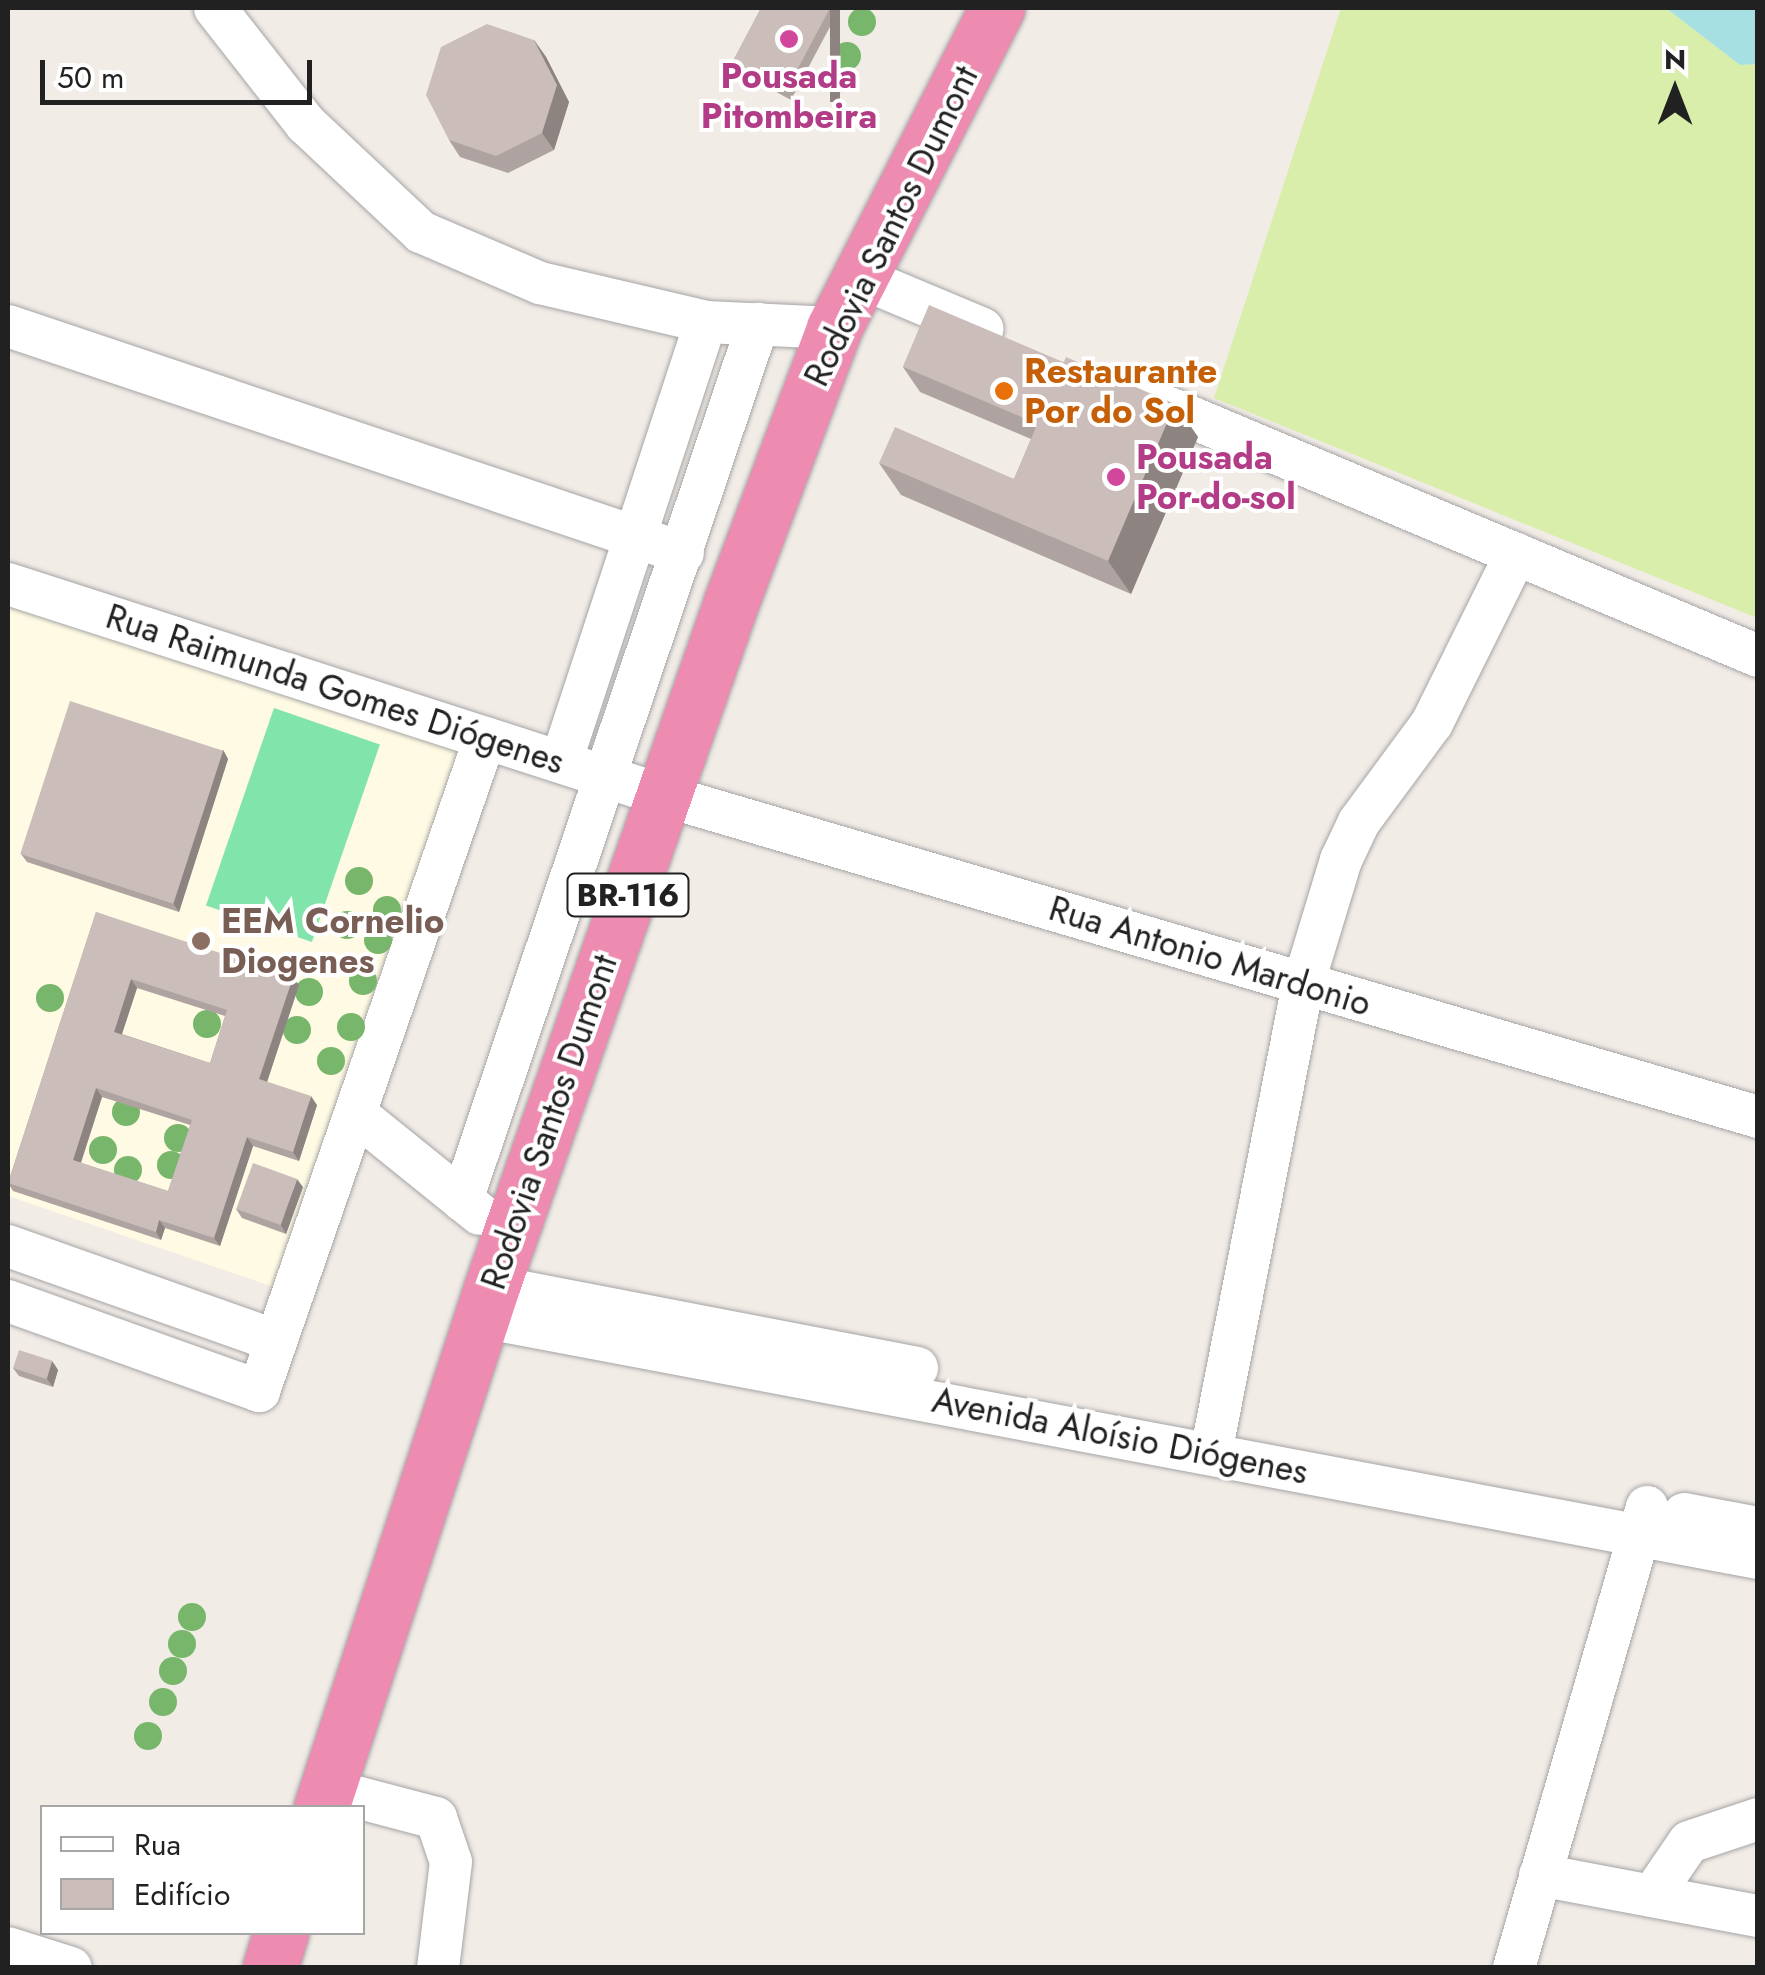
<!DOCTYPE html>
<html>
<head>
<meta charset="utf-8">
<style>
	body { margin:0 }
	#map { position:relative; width:1765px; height:1975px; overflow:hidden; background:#f2ece7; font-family:Jost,sans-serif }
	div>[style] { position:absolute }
	.education>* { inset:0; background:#fffae3 }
	.grass>* { inset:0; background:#d9eeab }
	.pitch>* { inset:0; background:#81e5ab; transform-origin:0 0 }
	.water>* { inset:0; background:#a6e0e2 }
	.roads { filter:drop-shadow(0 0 2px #a5a5a5) drop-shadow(0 0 2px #a5a5a5) }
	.minor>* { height:42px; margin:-21px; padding:0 21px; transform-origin:21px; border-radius:21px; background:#fff }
	.highway>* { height:55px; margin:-27.5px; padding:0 27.5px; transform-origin:27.5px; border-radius:27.5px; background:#ed8bb0 }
	.trees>* { width:28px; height:28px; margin:-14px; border-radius:50%; background:#77b66b }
	.wall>* { inset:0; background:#aea3a0 }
	.shaded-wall>* { inset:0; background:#8d8482; transform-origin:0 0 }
	.building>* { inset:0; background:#cabdba; transform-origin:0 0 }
	.dots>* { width:28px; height:28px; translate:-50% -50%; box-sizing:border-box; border:5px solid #fff; border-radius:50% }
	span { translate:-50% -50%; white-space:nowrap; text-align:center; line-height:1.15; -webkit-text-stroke:8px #fff; paint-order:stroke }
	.shield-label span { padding:2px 8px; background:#fff; border:2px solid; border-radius:8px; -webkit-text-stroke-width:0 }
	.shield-label { font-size:32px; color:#212121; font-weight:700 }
	.hotel-label { font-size:35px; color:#b23c85; font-weight:700 }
	.left { translate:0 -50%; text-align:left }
	.street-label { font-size:35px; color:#212121 }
	.food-label { font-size:35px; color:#c56008; font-weight:700 }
	.education-label { font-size:35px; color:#785e54; font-weight:700 }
	.frame { position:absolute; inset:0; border:10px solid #212121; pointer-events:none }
	.legend { position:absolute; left:40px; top:1805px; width:325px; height:130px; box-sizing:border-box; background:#fff; border:2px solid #a6a6a6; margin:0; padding:12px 18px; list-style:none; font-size:30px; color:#212121 }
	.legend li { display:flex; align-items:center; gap:20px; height:50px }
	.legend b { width:50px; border:2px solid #a6a6a6 }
	.north { position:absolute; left:1625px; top:40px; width:100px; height:100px; -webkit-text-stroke:8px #fff; paint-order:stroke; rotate:0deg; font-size:28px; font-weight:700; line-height:40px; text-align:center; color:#212121 }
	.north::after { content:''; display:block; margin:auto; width:35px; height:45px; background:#212121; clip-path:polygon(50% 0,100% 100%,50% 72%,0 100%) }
	.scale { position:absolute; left:40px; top:60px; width:272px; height:45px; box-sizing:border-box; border:5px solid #212121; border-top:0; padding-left:12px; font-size:30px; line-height:35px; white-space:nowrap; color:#212121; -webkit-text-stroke:8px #fff; paint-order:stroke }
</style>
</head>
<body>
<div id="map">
	<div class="education">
		<i style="clip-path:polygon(8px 586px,463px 741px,274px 1287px,8px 1196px)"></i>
	</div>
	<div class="grass">
		<i style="clip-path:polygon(1341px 8px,1666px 8px,1740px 65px,1757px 64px,1757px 618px,1214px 398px)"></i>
	</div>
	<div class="pitch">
		<i style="left:274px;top:708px;width:112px;height:209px;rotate:19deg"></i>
	</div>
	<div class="water">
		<i style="clip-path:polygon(1666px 8px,1757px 8px,1757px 64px,1740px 65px)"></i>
	</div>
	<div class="roads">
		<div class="minor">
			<i style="left:215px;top:8px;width:147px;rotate:51.9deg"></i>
			<i style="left:306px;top:124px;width:158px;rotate:43.2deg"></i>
			<i style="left:421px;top:232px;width:129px;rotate:23.2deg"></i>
			<i style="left:540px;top:283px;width:171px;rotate:13.2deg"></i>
			<i style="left:706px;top:322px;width:128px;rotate:2.7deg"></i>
			<i style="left:859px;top:277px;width:134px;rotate:22.8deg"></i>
			<i style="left:8px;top:326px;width:712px;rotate:18.59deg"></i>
			<i style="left:1131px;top:392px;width:680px;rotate:22.83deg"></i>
			<i style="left:8px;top:584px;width:687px;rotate:17.88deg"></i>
			<i style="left:662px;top:795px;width:1142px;rotate:16.37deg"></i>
			<i style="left:561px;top:762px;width:463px;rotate:-71.8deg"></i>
			<i style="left:356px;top:1114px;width:159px;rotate:38.9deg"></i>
			<i style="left:462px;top:1200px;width:925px;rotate:-71.33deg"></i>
			<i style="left:8px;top:1246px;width:282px;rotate:19.5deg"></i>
			<i style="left:492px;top:1286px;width:433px;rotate:10.9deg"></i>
			<i style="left:8px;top:1301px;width:267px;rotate:19.7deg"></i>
			<i style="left:259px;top:1391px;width:691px;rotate:-70.91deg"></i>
			<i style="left:482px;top:1317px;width:1299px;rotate:10.7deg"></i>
			<i style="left:1211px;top:1453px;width:477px;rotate:-78.9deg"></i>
			<i style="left:1303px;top:985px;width:131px;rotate:-73.1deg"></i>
			<i style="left:1341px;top:860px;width:42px;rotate:-64.7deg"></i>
			<i style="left:1359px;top:822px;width:123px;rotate:-53.6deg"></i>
			<i style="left:1432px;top:723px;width:189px;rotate:-63.6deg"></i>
			<i style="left:1684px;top:1514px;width:75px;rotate:10.7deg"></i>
			<i style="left:326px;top:1789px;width:114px;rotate:14.8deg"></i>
			<i style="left:436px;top:1818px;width:46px;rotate:71.2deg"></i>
			<i style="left:451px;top:1862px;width:107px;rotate:97deg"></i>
			<i style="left:1540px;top:1875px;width:222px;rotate:10.7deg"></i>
			<i style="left:1652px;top:1896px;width:65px;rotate:-55.6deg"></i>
			<i style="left:1689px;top:1842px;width:73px;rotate:-18.4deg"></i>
			<i style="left:8px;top:1948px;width:66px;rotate:17.6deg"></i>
			<i style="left:1514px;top:1968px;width:480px;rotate:-73.9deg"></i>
		</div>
		<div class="highway">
			<i style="left:321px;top:1808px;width:549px;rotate:-71.86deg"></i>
			<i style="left:492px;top:1286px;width:727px;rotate:-70.72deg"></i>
			<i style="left:732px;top:600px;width:290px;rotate:-69.4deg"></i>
			<i style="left:834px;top:328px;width:359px;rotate:-63deg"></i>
			<i style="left:270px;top:1968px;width:38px;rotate:-73deg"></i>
		</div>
	</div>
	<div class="trees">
		<i style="left:862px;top:22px"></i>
		<i style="left:847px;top:56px"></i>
		<i style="left:359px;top:881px"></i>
		<i style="left:387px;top:910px"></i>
		<i style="left:347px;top:925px"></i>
		<i style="left:378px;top:940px"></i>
		<i style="left:363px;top:981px"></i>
		<i style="left:309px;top:992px"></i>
		<i style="left:50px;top:998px"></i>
		<i style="left:207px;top:1024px"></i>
		<i style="left:351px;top:1027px"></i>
		<i style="left:297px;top:1030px"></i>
		<i style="left:331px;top:1061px"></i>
		<i style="left:126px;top:1112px"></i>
		<i style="left:178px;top:1138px"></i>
		<i style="left:103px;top:1150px"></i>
		<i style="left:171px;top:1165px"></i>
		<i style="left:128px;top:1170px"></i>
		<i style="left:192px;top:1617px"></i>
		<i style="left:182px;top:1644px"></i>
		<i style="left:173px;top:1671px"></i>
		<i style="left:163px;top:1702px"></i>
		<i style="left:148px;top:1736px"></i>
	</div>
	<div class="wall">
		<i style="clip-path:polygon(761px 8px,840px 8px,791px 100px,738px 71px,732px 63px)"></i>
		<i style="clip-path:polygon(534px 40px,546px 57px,569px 102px,554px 150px,508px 173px,460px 157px,449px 140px)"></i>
		<i style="clip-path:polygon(1064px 362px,1175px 404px,1198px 437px,1131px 594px,901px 495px,879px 463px,1014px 479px,1031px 439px,920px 392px,903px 367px)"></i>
		<i style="clip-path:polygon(223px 750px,228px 759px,179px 912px,27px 862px,21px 854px)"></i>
		<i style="clip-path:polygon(evenodd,96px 912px,299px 985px,267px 1082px,317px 1105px,299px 1161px,253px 1146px,220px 1246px,165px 1228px,161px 1240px,13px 1191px,8px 1183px,96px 912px,137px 988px,225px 1016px,210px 1063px,122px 1034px,137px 988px,96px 912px,102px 1097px,190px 1125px,168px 1191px,81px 1163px,102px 1097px)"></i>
		<i style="clip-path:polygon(303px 1187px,286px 1234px,242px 1218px,236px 1209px)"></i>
		<i style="clip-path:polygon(52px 1361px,58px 1370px,53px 1387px,19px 1376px,13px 1368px)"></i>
	</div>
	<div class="shaded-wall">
		<i style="left:830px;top:8px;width:10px;height:94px"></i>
		<i style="clip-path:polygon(534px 40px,546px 57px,569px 102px,554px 150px,542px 133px)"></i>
		<i style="clip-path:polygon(1175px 404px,1198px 437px,1131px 594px,1108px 561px)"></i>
		<i style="clip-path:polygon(223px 750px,228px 759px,179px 912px,173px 903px)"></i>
		<i style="clip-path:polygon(293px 977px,299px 985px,265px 1088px,259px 1079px)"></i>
		<i style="clip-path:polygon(131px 979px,137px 988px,120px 1040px,114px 1032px)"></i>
		<i style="clip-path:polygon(96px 1088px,102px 1097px,79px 1168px,73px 1160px)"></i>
		<i style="clip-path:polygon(311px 1096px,317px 1105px,299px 1161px,293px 1152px)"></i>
		<i style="clip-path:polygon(247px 1137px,253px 1146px,220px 1246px,214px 1238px)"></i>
		<i style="clip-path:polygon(297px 1179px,303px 1187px,286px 1234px,281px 1225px)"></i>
		<i style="clip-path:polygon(159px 1220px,165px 1228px,161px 1240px,156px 1232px)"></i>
		<i style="clip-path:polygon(52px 1361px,58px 1370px,53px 1387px,47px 1379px)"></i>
	</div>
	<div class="building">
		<i style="clip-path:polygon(761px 8px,830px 8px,786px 91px,732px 63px)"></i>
		<i style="clip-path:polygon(487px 24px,534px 40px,557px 85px,542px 133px,496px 156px,449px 140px,426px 95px,441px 47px)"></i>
		<i style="left:929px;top:305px;width:147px;height:67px;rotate:23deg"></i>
		<i style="clip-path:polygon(1066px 357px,1175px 404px,1108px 561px,879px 463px,895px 427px,1014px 479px)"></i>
		<i style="left:70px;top:701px;width:161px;height:161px;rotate:18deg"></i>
		<i style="clip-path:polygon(evenodd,96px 912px,293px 977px,259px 1079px,311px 1096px,293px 1152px,247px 1137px,214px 1238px,159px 1220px,156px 1232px,8px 1183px,96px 912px,131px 979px,227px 1010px,210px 1063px,114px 1032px,131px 979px,96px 912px,96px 1088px,192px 1120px,168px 1191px,73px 1160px,96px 1088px)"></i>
		<i style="left:253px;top:1163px;width:47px;height:49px;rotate:20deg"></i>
		<i style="left:19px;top:1350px;width:35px;height:19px;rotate:18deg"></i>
	</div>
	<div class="dots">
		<i style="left:789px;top:39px;background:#d1479c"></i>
		<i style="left:1004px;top:391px;background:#e8710a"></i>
		<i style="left:1116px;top:477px;background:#d1479c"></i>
		<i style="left:201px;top:941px;background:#8d6e63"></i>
	</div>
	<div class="shield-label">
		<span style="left:628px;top:895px">BR-116</span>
	</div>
	<div class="hotel-label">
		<span style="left:789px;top:96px">Pousada<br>Pitombeira</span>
		<span class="left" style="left:1136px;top:477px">Pousada<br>Por-do-sol</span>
	</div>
	<div class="street-label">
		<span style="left:891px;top:226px;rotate:-64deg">Rodovia Santos Dumont</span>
		<span style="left:335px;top:689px;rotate:18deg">Rua Raimunda Gomes Diógenes</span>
		<span style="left:1210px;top:956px;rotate:17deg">Rua Antonio Mardonio</span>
		<span style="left:549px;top:1122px;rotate:-71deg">Rodovia Santos Dumont</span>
		<span style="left:1120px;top:1436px;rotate:11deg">Avenida Aloísio Diógenes</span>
	</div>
	<div class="food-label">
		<span class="left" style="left:1024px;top:391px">Restaurante<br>Por do Sol</span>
	</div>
	<div class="education-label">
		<span class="left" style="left:221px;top:941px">EEM Cornelio<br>Diogenes</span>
	</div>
	<div class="frame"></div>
	<ul class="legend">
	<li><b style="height:12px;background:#fff"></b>Rua</li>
	<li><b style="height:28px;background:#cabdba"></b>Edifício</li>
	</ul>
	<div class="north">N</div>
	<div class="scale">50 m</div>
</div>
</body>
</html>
